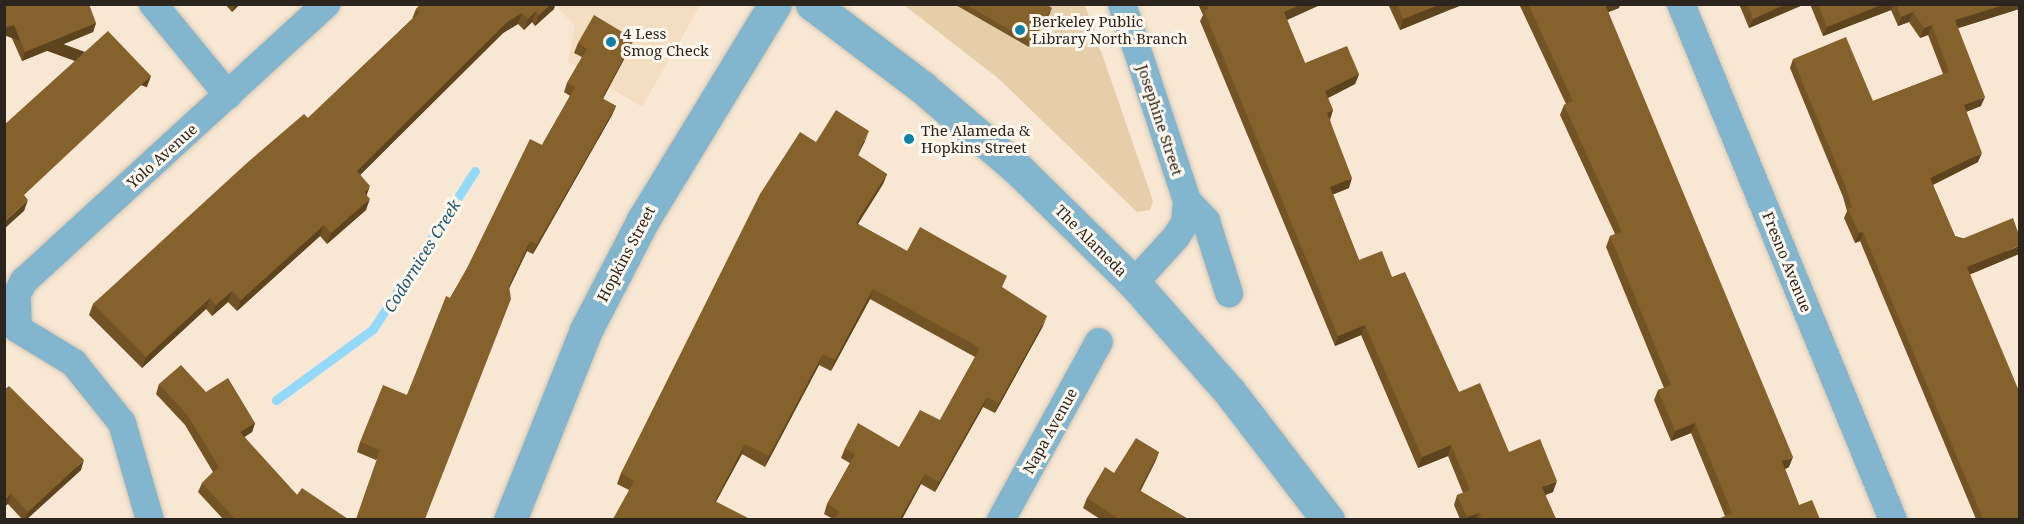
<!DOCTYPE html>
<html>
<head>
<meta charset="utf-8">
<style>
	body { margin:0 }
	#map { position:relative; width:2024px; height:524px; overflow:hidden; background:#f8e8d3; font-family:"Noto Serif",serif }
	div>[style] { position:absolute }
	.built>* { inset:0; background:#f3dec2 }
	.green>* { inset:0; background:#e7ceab }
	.stream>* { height:9px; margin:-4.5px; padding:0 4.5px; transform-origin:4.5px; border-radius:4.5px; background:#93d9fa }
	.roads { filter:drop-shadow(0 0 2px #d3c5b2) drop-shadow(0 0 2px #d3c5b2) }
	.minor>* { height:28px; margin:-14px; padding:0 14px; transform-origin:14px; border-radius:14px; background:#82b6cf }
	.tertiary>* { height:33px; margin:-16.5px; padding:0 16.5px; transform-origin:16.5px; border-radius:16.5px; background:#82b6cf }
	.wall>* { inset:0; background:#725325 }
	.shaded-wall>* { inset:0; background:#5d441e; transform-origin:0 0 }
	.building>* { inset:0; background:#85612b }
	.dots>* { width:16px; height:16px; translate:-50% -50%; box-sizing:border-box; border:3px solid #fdf7ee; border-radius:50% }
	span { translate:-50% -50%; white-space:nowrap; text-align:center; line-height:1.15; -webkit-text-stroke:6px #fdf7ee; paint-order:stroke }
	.poi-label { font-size:15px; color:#2b251d }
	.left { translate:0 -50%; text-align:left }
	.street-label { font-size:15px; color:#2b251d }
	.water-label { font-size:16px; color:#1e556c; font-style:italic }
	.frame { position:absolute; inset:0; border:6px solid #2b251d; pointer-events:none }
</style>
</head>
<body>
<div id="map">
	<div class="built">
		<i style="clip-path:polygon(701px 4px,642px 107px,568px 62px,575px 26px,555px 5px)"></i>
	</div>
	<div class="green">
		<i style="clip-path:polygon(904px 5px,1085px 5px,1153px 201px,1150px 210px,1137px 212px,999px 79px)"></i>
	</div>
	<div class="stream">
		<i style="left:276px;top:400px;width:120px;rotate:-36.2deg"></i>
		<i style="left:373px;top:329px;width:188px;rotate:-57.2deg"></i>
	</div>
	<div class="roads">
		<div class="minor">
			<i style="left:153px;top:4px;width:118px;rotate:50.5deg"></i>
			<i style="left:1122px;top:4px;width:207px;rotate:71.7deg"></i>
			<i style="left:1187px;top:201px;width:22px;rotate:95deg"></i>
			<i style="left:1185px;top:223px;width:17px;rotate:123deg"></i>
			<i style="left:1176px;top:237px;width:62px;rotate:132.4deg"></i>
			<i style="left:1681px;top:4px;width:558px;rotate:67.66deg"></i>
			<i style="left:1187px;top:201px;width:28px;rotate:46deg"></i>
			<i style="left:1206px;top:221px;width:76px;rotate:72.3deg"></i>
			<i style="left:150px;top:520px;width:101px;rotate:-106.1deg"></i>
			<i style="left:122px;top:423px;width:77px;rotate:-128.7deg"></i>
			<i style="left:74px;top:363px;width:66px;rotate:-148.7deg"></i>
			<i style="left:18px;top:329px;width:35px;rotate:-92deg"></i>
			<i style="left:17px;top:294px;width:15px;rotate:-62deg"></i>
			<i style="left:24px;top:281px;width:410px;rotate:-42.5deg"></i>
			<i style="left:1001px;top:520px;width:203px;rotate:-61.2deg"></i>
		</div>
		<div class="tertiary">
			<i style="left:812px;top:4px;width:138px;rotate:37deg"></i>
			<i style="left:922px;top:87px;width:129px;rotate:40.6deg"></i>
			<i style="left:1020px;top:171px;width:160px;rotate:44.5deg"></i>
			<i style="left:1134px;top:283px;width:144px;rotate:48.7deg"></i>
			<i style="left:1229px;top:391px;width:163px;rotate:52.5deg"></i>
			<i style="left:510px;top:520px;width:205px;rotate:-68.2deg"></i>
			<i style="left:586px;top:330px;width:124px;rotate:-62.6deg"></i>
			<i style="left:643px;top:220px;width:253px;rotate:-58.6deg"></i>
		</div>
	</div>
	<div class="wall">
		<i style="clip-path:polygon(4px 4px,96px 23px,93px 32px,22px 61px,10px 34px)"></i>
		<i style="clip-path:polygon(225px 4px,240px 4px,232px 12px)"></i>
		<i style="clip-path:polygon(421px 4px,555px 4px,554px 9px,535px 26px,532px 22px,524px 30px,518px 24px,503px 33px,360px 175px,367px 196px,366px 210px,327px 244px,320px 236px,237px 311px,228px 302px,212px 316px,206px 309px,142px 368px,89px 315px,93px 304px,308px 118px,412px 19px,416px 9px)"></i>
		<i style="clip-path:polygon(954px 4px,1046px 4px,1050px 13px,1029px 47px)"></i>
		<i style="clip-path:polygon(1198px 4px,1322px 4px,1287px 20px,1305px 63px,1359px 74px,1355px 84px,1328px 98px,1333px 110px,1330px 120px,1349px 188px,1333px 194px,1359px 260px,1392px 277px,1459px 392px,1509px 452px,1553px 492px,1545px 495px,1556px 519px,1460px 519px,1454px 505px,1457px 495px,1463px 493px,1448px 456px,1418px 468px,1361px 335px,1335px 346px,1200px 21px,1203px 15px)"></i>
		<i style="clip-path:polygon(1388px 4px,1464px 4px,1400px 30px)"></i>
		<i style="clip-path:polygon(1519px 4px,1620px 4px,1619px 8px,1608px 12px,1789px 467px,1785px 469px,1799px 505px,1820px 519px,1725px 516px,1691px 433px,1671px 441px,1654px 400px,1658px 390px,1664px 388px,1606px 247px,1610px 236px,1615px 234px,1560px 115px,1564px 105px,1566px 104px)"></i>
		<i style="clip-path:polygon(1739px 4px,1805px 4px,1749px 28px)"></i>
		<i style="clip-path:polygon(1810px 4px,2019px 4px,2019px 9px,1958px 28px,1981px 106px,1966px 112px,1978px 162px,1933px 185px,1955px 236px,2019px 254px,1970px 274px,2019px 519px,1976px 519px,1860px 241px,1855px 243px,1844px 218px,1847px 211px,1843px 197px,1790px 68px,1793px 59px,1873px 101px,1943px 74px,1928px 35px,1920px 38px,1909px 22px,1898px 26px,1891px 10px,1823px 36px)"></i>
		<i style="clip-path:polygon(578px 43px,630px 48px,603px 99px,616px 106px,612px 115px,533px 254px,527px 251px,509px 288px,376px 460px,357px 452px,360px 442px,407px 395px,450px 298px,542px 145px,570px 96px,564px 92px,567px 83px,582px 57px,574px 53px)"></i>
		<i style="clip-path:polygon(865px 141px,858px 155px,887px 174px,883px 184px,858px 224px,907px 251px,1003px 288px,1043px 326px,995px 413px,983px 407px,935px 492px,921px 484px,902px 519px,833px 519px,824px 514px,827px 504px,850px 463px,841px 458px,845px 448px,899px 447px,940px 420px,975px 357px,870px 299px,831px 371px,819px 365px,765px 467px,742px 454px,716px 501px,629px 490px,617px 484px,621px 473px,816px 142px)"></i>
		<i style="clip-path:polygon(159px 384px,206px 392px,255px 423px,252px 432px,244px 437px,297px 495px,348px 519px,223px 519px,198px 492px,202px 483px,213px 472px,185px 425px,156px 394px)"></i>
		<i style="clip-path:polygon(4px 390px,81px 470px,27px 519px,22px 519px,8px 504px)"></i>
		<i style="clip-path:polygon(1159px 452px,1155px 462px,1140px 491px,1188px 519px,1100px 519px,1083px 508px,1087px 498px,1114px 473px)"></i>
	</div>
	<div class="shaded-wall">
		<i style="clip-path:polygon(235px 4px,240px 4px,232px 12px)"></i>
		<i style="clip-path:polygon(551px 4px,555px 4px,554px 9px,535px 26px,539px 15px)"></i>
		<i style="clip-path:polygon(1302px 4px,1322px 4px,1280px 23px,1284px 12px)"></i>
		<i style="clip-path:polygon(1441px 4px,1464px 4px,1400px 30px,1403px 19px)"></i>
		<i style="clip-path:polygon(1620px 4px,1619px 8px,1601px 15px,1605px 5px)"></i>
		<i style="clip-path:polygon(1786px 4px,1805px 4px,1749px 28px,1753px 19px)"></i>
		<i style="clip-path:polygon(1883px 4px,1893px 4px,1891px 10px,1823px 36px,1827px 27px)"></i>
		<i style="clip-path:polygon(2007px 4px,2019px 4px,2019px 9px,1952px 30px,1955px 20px)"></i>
		<i style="clip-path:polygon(1052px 8px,1050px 13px,1029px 47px,1031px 42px)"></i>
		<i style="clip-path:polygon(536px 11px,532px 22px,524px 30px,528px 19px)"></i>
		<i style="clip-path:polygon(1913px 12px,1909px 22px,1898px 26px,1901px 17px)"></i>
		<i style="clip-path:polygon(522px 13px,518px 24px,503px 33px,353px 182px,357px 171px,507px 22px)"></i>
		<i style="clip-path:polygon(96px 23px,93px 32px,22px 61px,25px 52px)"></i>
		<i style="clip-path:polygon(14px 25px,10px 34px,4px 36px,4px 28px)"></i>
		<i style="clip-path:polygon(1932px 25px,1928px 35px,1920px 38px,1924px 28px)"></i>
		<i style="clip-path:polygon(634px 39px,630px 48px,598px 107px,602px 98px)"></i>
		<i style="clip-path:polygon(1359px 74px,1355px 84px,1322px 101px,1325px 91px)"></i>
		<i style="left:151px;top:76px;width:12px;height:174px;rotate:110deg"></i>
		<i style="clip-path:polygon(1985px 97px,1981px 106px,1960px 114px,1964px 105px)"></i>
		<i style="clip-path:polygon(616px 106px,612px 115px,533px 254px,537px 244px)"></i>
		<i style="clip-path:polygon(1333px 110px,1329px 121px,1327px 113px)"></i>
		<i style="clip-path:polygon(869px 131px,865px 141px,853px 165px,857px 155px)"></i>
		<i style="clip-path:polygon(1982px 153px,1978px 162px,1926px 188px,1930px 178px)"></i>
		<i style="clip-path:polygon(887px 174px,883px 184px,852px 233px,856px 223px)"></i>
		<i style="clip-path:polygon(1352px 178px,1349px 188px,1327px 197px,1330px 187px)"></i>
		<i style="clip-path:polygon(370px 186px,366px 197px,364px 192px)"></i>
		<i style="clip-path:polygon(370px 199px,366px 210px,327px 244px,331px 233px)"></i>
		<i style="clip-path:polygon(28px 200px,24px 211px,4px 229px,4px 222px)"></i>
		<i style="clip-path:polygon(324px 225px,320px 236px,237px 311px,241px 300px)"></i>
		<i style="clip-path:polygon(1863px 232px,1860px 241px,1855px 243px,1859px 233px)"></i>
		<i style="clip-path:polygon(530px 241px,527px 251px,506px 295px,509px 286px)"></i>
		<i style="clip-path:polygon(2019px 246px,2019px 254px,1964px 277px,1967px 267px)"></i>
		<i style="clip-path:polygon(873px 289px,870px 299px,831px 371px,835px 360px)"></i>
		<i style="clip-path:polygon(232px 291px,228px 302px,212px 316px,216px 305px)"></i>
		<i style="clip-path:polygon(210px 298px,206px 309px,142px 368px,146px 357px)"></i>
		<i style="clip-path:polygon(1047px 316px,1043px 326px,995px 413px,999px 403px)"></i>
		<i style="clip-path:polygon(1365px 325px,1361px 335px,1335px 346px,1338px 336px)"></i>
		<i style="clip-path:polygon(823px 354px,819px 365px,765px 467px,769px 456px)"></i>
		<i style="clip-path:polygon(987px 397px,983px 407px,935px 492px,939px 482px)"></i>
		<i style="clip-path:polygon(255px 423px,252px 432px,237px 442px,240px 432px)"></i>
		<i style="clip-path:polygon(1695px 423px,1691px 433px,1671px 441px,1675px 431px)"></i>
		<i style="clip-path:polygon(745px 444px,742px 454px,711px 511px,715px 501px)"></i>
		<i style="clip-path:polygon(1451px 445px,1448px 456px,1418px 468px,1422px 457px)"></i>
		<i style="clip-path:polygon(1159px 452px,1155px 462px,1136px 500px,1139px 490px)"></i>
		<i style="clip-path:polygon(1793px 457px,1789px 467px,1778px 472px,1782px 461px)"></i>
		<i style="clip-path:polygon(84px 460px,81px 470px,27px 519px,25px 519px,28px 512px)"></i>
		<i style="clip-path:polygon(925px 474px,921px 484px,902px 519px,900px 519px)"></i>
		<i style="clip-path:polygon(1557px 481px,1553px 492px,1538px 498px,1542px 487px)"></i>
		<i style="clip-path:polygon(11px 494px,8px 504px,4px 507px,4px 500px)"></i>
		<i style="clip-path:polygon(1479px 513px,1476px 519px,1466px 519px,1467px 517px)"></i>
	</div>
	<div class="building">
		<i style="clip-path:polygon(4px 4px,89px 4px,96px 23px,25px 52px,14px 25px,4px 28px)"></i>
		<i style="clip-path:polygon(421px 4px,551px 4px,539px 15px,536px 11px,528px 19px,522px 13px,507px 22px,357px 171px,370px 186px,364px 192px,370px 199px,331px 233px,324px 225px,241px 300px,232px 291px,216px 305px,210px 298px,146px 357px,93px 304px,248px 162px,304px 114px,308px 118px,419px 13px,416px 9px)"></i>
		<i style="clip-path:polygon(965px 4px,1046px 4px,1052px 8px,1031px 42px)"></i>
		<i style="clip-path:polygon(1206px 4px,1302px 4px,1284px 12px,1305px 63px,1347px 46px,1359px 74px,1325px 91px,1333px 110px,1327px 113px,1352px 178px,1330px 187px,1359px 260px,1382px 251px,1392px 277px,1405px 272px,1459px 392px,1480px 383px,1509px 452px,1540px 439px,1557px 481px,1542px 487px,1556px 519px,1482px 519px,1479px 513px,1467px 517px,1457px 495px,1470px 490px,1451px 445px,1422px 457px,1365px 325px,1338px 336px,1204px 11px,1208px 9px)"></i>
		<i style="clip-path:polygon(1397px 4px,1441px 4px,1403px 19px)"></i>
		<i style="clip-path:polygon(1528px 4px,1605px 4px,1793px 457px,1782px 461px,1799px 505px,1812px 500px,1820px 519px,1718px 519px,1732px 513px,1695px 423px,1675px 431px,1658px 390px,1671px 385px,1610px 236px,1622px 232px,1564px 105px,1573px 101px)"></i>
		<i style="clip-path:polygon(1747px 4px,1786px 4px,1753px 19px)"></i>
		<i style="clip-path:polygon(1818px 4px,1883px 4px,1827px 27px)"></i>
		<i style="clip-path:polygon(1896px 4px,2007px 4px,1955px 20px,1985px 97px,1964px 105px,1982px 153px,1930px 178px,1955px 236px,1962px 239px,2013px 218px,2019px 235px,2019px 246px,1967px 267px,2019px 391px,2019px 519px,1983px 519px,1863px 232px,1859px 233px,1848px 209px,1852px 207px,1846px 188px,1793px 59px,1846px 37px,1873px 101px,1949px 72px,1932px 25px,1924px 28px,1913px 12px,1901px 17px)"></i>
		<i style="clip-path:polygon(594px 15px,634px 39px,602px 98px,616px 106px,537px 244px,530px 241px,509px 286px,511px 299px,425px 519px,356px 519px,380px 450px,360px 442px,383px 385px,407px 395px,446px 296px,450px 298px,467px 268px,530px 139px,542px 145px,575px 87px,567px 83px,587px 49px,578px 43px)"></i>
		<i style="clip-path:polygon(108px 31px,151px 76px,24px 195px,28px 200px,4px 222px,4px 125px)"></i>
		<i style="clip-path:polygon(836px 110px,869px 131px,857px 155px,887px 174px,856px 223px,907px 251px,920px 227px,1007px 276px,1002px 287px,1047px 316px,999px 403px,987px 397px,939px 482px,925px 474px,900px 519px,835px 519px,839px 511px,827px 504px,855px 454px,845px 448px,858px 423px,899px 447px,920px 410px,940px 420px,980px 348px,873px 289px,835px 360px,823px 354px,769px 456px,745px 444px,715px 501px,748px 518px,748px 519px,613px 519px,634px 481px,621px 473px,760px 194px,800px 132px,816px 142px)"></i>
		<i style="clip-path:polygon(181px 365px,206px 392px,228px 378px,255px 423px,240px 432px,297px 495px,302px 488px,348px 519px,235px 519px,202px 483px,219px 467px,188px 416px,159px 384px)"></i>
		<i style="clip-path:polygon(9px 386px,84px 460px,28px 512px,11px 494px,4px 500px,4px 390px)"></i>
		<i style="clip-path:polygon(1136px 438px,1159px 452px,1139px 490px,1188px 519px,1119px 519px,1087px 498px,1105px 467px,1114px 473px)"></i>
	</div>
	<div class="dots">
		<i style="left:1020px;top:30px;background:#0f81a8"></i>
		<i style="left:611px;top:42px;background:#0f81a8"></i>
		<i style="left:909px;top:139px;background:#0f81a8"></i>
	</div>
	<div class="poi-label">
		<span class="left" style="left:1032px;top:30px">Berkeley Public<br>Library North Branch</span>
		<span class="left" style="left:623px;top:42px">4 Less<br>Smog Check</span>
		<span class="left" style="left:921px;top:139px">The Alameda &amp;<br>Hopkins Street</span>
	</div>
	<div class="street-label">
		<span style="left:1160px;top:120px;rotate:72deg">Josephine Street</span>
		<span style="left:162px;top:156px;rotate:-42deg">Yolo Avenue</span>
		<span style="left:1091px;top:241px;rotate:45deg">The Alameda</span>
		<span style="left:626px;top:254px;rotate:-62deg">Hopkins Street</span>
		<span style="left:1787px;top:262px;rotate:68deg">Fresno Avenue</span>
		<span style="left:1050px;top:431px;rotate:-61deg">Napa Avenue</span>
	</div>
	<div class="water-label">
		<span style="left:422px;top:256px;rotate:-58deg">Codornices Creek</span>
	</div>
	<div class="frame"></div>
</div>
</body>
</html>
